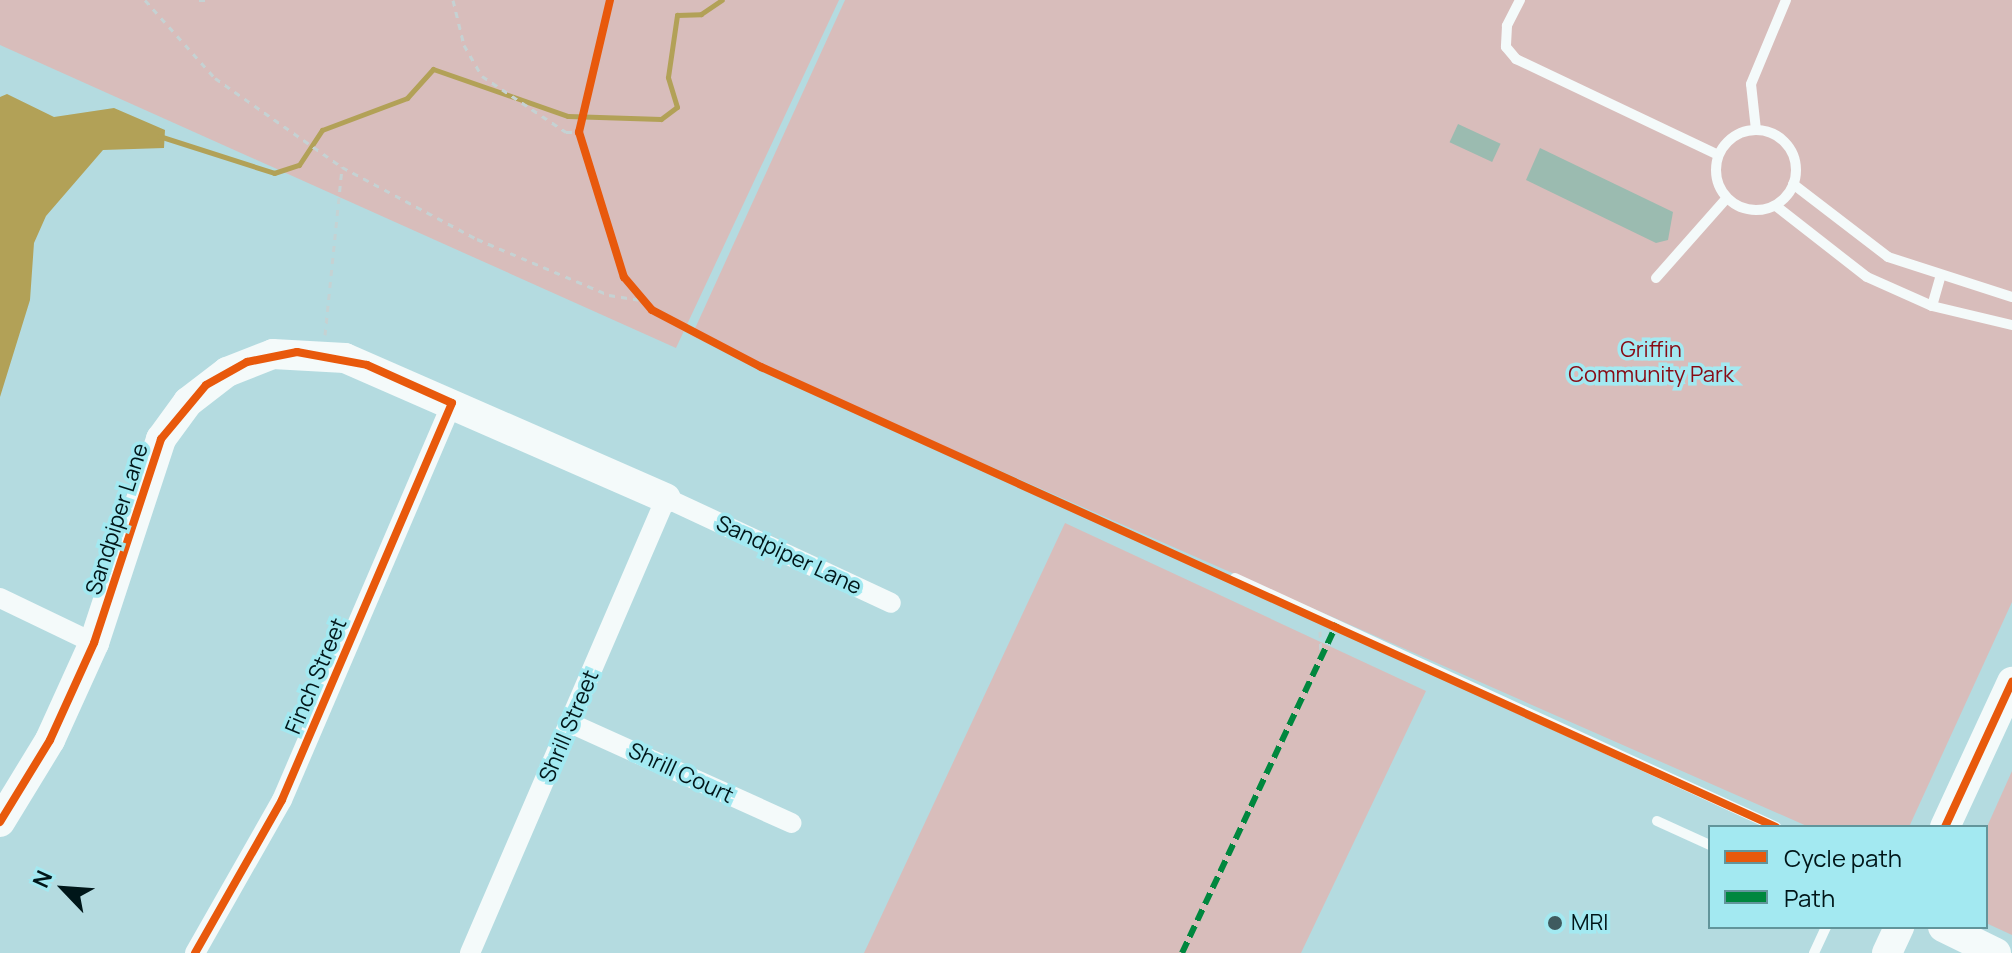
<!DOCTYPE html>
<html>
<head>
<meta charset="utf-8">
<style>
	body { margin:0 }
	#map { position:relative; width:2012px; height:953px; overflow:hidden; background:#b4dbe0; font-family:Manrope,sans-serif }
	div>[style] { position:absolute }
	.green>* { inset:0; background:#d8bdbb }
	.water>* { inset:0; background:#b2a157 }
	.stream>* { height:5px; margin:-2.5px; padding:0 2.5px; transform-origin:2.5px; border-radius:2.5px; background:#b2a157 }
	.building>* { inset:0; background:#9bbbb0; transform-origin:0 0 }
	.path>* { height:3px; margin-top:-1.5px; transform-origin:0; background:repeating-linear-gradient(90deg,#c5d2d3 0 6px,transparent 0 12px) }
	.lane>* { height:10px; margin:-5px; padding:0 5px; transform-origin:5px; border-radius:5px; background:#f4fafa }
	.lane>.ring { margin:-5px; padding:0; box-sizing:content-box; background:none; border:10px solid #f4fafa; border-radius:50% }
	.street>* { height:20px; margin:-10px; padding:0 10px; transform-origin:10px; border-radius:10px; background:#f4fafa }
	.secondary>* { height:30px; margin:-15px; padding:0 15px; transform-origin:15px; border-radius:15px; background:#f4fafa }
	.quiet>* { height:6px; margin-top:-3px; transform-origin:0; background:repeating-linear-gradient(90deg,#00873e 0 12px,transparent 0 18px) }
	.cycleway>* { height:8px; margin:-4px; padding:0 4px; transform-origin:4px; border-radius:4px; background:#e8590c }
	.dots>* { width:22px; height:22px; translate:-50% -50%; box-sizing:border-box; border:4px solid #a3e9f1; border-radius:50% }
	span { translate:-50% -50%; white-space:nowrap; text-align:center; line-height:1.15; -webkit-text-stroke:7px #a3e9f1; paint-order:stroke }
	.park-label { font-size:22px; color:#880b15 }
	.street-label { font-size:22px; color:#001619 }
	.poi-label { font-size:22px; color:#001619 }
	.left { translate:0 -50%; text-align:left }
	.legend { position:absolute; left:1708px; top:825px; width:280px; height:104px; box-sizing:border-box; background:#a3e9f1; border:2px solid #62959b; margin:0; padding:10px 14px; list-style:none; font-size:24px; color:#001619 }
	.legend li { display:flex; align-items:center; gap:16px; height:40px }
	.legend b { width:40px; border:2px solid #62959b }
	.north { position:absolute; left:24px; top:849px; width:80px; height:80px; -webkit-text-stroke:6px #a3e9f1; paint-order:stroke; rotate:295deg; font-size:22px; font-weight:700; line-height:32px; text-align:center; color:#001619 }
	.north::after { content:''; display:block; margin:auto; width:28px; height:36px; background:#001619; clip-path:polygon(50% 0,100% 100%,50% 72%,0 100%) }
</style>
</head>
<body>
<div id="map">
	<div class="green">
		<i style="clip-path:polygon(0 0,839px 0,676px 348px,0 45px)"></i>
		<i style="clip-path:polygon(845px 0,2012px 0,2012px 602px,1909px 827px,1809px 827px,692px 335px)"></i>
		<i style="clip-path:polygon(1065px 523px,1426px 691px,1301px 953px,864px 953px)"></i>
		<i style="clip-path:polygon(2012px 771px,2012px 935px,1986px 923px,1986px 829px)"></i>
	</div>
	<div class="water">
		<i style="clip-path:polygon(7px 94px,54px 117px,114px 108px,165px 130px,164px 148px,103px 150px,46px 216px,34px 243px,30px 300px,0 397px,0 97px)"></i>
	</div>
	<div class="stream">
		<i style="left:159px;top:136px;width:121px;rotate:17.8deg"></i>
		<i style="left:274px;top:173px;width:26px;rotate:-18deg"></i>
		<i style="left:299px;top:165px;width:42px;rotate:-56.7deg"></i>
		<i style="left:322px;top:130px;width:91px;rotate:-20.6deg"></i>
		<i style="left:407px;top:98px;width:39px;rotate:-48deg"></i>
		<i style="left:433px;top:69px;width:143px;rotate:19.2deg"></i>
		<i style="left:568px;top:116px;width:93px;rotate:1.8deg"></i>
		<i style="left:661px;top:119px;width:20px;rotate:-37deg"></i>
		<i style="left:677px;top:107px;width:31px;rotate:-107deg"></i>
		<i style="left:668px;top:77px;width:63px;rotate:-81.7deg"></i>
		<i style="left:677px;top:15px;width:24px;rotate:-2deg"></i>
		<i style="left:701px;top:14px;width:25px;rotate:-34deg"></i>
	</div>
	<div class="building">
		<i style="left:1458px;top:124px;width:47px;height:20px;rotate:25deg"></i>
		<i style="clip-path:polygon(1540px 148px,1673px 212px,1668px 240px,1656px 243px,1526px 180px)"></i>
	</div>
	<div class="path">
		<i style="left:145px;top:0;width:105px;rotate:48.1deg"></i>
		<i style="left:215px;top:78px;width:155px;rotate:35deg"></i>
		<i style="left:342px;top:167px;width:153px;rotate:28.1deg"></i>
		<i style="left:477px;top:239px;width:143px;rotate:23deg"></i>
		<i style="left:609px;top:295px;width:32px;rotate:9deg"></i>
		<i style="left:199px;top:0;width:9px"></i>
		<i style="left:453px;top:0;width:46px;rotate:76.3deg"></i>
		<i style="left:464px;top:45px;width:36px;rotate:60deg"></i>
		<i style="left:482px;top:76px;width:101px;rotate:33.7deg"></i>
		<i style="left:566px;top:132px;width:13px"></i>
		<i style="left:610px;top:0;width:136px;rotate:103.2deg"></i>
		<i style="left:579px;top:132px;width:152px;rotate:72.8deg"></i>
		<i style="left:624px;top:277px;width:29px;rotate:54deg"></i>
		<i style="left:641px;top:300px;width:62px;rotate:34.5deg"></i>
		<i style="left:692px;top:335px;width:583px;rotate:24.1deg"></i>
		<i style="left:325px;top:335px;width:169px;rotate:-84.2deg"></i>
		<i style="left:1320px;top:631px;width:28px;rotate:88deg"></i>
	</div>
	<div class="lane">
		<i style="left:1520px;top:0;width:29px;rotate:117deg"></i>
		<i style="left:1507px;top:26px;width:21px;rotate:93deg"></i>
		<i style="left:1506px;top:47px;width:16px;rotate:50deg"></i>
		<i style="left:1516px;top:59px;width:224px;rotate:25.4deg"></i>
		<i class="ring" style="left:1716px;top:130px;width:70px;height:70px"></i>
		<i style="left:1756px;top:130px;width:46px;rotate:-96.2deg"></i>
		<i style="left:1751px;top:84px;width:91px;rotate:-67.4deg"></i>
		<i style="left:1793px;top:184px;width:120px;rotate:37.5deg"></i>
		<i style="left:1888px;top:257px;width:130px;rotate:17.9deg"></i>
		<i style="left:1776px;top:206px;width:115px;rotate:38deg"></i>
		<i style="left:1867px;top:277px;width:71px;rotate:24deg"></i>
		<i style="left:1932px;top:306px;width:82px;rotate:13.4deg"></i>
		<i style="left:1656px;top:278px;width:106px;rotate:-48.5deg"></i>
		<i style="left:1932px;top:306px;width:29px;rotate:-74deg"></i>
		<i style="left:1235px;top:578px;width:596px;rotate:24.71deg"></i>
		<i style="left:1657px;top:821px;width:58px;rotate:24.4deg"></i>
		<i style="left:1814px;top:953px;width:29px;rotate:-65deg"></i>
	</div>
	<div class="street">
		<i style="left:0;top:598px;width:104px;rotate:25.6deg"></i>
		<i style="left:570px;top:723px;width:243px;rotate:24.3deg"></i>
		<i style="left:195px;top:953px;width:176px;rotate:-60.4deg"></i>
		<i style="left:282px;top:800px;width:432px;rotate:-66.8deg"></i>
		<i style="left:470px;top:953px;width:495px;rotate:-66.7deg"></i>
		<i style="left:666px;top:498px;width:248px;rotate:25deg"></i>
	</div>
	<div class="secondary">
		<i style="left:0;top:822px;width:96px;rotate:-58.6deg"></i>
		<i style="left:50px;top:740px;width:107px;rotate:-65.6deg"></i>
		<i style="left:94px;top:643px;width:215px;rotate:-71.8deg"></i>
		<i style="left:161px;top:439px;width:46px;rotate:-53.9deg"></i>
		<i style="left:188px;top:402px;width:49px;rotate:-37.6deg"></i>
		<i style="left:227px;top:372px;width:49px;rotate:-21.4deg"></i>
		<i style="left:273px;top:354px;width:72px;rotate:3.2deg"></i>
		<i style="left:345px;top:358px;width:350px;rotate:23.6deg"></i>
		<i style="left:1945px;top:827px;width:160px;rotate:-65.2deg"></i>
		<i style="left:1943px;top:927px;width:59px;rotate:26.1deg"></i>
		<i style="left:1887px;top:953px;width:29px;rotate:-65deg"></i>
	</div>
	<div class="quiet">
		<i style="left:1182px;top:953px;width:364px;rotate:-64.8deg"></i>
	</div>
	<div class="cycleway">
		<i style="left:610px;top:0;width:136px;rotate:103.2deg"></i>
		<i style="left:579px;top:132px;width:152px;rotate:72.8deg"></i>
		<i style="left:624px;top:277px;width:43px;rotate:49.7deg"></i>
		<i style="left:652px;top:310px;width:123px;rotate:27.6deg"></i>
		<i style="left:761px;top:367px;width:1114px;rotate:24.38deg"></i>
		<i style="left:0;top:822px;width:96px;rotate:-58.6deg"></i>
		<i style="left:50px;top:740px;width:107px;rotate:-65.6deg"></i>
		<i style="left:94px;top:643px;width:215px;rotate:-71.8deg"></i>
		<i style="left:161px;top:439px;width:70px;rotate:-50.2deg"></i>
		<i style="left:206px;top:385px;width:47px;rotate:-29.3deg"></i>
		<i style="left:247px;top:362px;width:51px;rotate:-11.3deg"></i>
		<i style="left:297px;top:352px;width:71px;rotate:10.5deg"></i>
		<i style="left:367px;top:365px;width:93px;rotate:24.1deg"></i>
		<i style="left:452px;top:403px;width:432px;rotate:113.2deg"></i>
		<i style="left:282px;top:800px;width:176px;rotate:119.6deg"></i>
		<i style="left:1945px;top:827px;width:160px;rotate:-65.2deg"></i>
	</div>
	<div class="dots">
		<i style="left:1555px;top:923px;background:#3f5b5f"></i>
	</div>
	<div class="park-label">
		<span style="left:1651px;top:362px">Griffin<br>Community Park</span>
	</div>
	<div class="street-label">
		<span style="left:117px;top:519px;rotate:-72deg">Sandpiper Lane</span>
		<span style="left:789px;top:555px;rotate:25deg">Sandpiper Lane</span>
		<span style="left:316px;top:676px;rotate:-67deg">Finch Street</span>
		<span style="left:569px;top:726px;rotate:-67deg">Shrill Street</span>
		<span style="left:681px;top:773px;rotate:25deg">Shrill Court</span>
	</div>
	<div class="poi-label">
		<span class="left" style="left:1571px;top:923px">MRI</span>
	</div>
	<ul class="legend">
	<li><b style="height:10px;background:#e8590c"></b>Cycle path</li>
	<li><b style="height:10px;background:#00873e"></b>Path</li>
	</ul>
	<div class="north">N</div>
</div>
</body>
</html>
